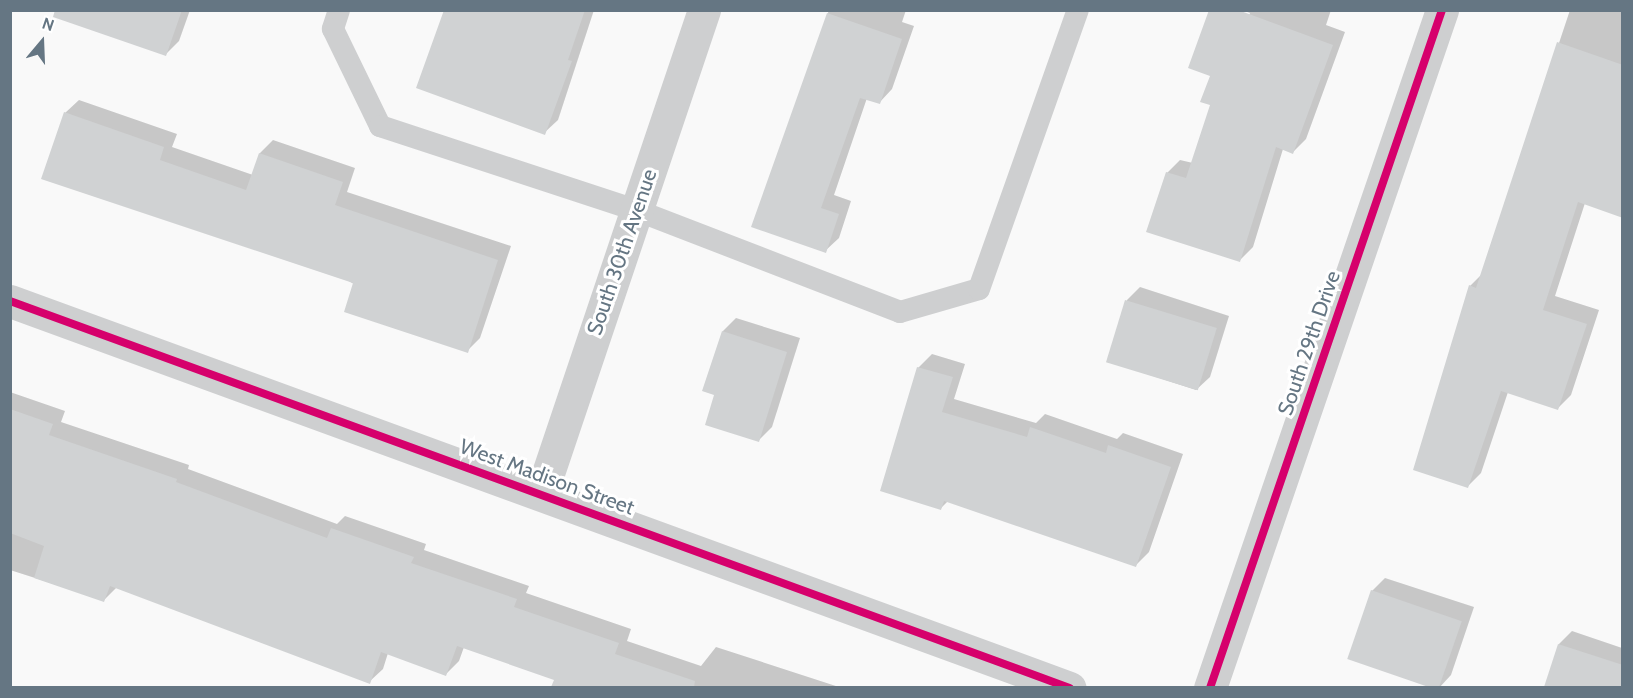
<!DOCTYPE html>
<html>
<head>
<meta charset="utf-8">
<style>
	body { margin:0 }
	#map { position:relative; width:1633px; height:698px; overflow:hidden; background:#f9f9f9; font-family:Cabin,sans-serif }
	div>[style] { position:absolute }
	.shadow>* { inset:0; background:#0003 }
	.building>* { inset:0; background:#d0d2d3; transform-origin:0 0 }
	.lane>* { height:22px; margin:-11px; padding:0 11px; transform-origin:11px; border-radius:11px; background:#cecfd0 }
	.street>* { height:33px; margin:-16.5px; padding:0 16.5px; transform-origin:16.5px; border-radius:16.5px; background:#cecfd0 }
	.cycleway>* { height:8px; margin:-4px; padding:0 4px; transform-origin:4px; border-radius:4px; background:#d6006c }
	span { translate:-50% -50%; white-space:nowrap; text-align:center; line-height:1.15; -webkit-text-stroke:6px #fff; paint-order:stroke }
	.street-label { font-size:21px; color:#657683 }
	.frame { position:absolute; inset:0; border:12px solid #657683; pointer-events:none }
	.north { position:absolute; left:12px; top:12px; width:60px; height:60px; -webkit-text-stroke:4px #fff; paint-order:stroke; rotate:19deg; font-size:16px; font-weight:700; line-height:24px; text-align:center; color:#657683 }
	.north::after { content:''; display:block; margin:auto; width:21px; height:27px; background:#657683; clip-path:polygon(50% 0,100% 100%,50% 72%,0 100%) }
</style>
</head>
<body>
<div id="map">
	<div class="shadow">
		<i style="clip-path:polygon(97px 10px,190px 10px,179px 41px,166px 54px)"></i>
		<i style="clip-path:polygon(445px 10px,594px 10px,558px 120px,544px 133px)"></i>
		<i style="clip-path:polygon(829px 10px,906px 10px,902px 22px,914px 26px,892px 89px,879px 103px,867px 98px,834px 195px,851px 201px,839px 238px,825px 251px,753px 226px)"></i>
		<i style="clip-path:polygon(1242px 10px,1331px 10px,1326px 25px,1345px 32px,1306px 139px,1293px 152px,1283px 149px,1253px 247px,1240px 260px,1167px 173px,1180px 160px,1193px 163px,1250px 13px)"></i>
		<i style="clip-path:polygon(1570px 10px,1622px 10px,1622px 216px,1585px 203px,1555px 296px,1599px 310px,1571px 395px,1558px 408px,1508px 392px,1481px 473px,1468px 486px,1470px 286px,1482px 274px)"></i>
		<i style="clip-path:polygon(79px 100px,177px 134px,172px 147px,253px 175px,260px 153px,273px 140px,355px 168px,347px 192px,511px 246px,480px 338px,467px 351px,65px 113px)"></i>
		<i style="clip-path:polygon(1140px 287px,1229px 316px,1210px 377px,1196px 390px,1107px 361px,1127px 300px)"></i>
		<i style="clip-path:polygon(736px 318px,800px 338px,772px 427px,759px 440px,716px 394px,723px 331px)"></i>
		<i style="clip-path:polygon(932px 354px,965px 364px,954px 399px,1036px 423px,1045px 414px,1117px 439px,1123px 433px,1183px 454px,1149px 552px,1136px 565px,948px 501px,941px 508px,918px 368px)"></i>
		<i style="clip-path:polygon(10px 392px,65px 411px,61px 422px,189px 465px,188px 469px,337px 524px,345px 516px,426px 544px,424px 550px,529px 586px,526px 593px,631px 629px,627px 641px,701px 666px,716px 647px,842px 688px,553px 688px,556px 679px,464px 647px,459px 661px,446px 674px,388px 653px,383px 669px,369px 682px,117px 587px,104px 600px,10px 570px)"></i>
		<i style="clip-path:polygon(1385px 578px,1474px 607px,1451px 675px,1439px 688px,1350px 658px,1372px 591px)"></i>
		<i style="clip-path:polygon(1572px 631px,1622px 648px,1622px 688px,1545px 688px,1559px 644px)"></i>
	</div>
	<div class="building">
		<i style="clip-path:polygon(55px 10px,182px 10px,166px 56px,53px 17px)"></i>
		<i style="clip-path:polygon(444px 10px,585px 10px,568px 60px,572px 61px,545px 135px,416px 88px)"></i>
		<i style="clip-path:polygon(1209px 10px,1238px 10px,1333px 45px,1293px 154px,1276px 147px,1240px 262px,1146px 232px,1166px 172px,1186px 178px,1210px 105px,1200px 102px,1210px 76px,1188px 68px)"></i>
		<i style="clip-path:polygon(827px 13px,902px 39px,880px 104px,860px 98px,821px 208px,839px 214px,826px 253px,751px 227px)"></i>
		<i style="clip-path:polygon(1557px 42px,1623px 65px,1623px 218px,1578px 202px,1543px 310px,1587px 324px,1558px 410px,1501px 391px,1468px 488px,1413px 470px,1469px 285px,1476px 288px)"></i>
		<i style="clip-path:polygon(64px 112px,164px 147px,160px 160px,246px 190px,259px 153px,343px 182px,335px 205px,498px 260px,468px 353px,344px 312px,353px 283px,41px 179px)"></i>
		<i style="left:1125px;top:300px;width:96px;height:65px;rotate:17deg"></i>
		<i style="clip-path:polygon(722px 331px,787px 352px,759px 442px,705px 425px,714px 395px,702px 391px)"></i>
		<i style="clip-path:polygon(917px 367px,953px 377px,942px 412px,1027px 437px,1030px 427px,1106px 453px,1108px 445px,1171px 467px,1136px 567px,944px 501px,941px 510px,880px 491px)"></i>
		<i style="clip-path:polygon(10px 409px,53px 424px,49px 435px,177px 479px,176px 482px,327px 538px,331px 528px,414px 557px,411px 563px,517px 599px,514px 607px,619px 643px,615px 654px,695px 681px,694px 687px,551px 687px,554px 680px,457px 646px,446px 676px,381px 652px,370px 684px,110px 586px,104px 602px,34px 578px,44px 546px,10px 533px)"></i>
		<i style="left:1371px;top:590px;width:96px;height:73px;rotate:19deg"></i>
		<i style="clip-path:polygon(1558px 644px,1623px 665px,1623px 687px,1544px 687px)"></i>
	</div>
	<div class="lane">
		<i style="left:339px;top:10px;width:20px;rotate:108deg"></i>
		<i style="left:333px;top:29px;width:108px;rotate:64.1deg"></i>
		<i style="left:380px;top:126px;width:269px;rotate:18.2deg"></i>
		<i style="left:636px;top:210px;width:283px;rotate:21.1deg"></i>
		<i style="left:900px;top:312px;width:82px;rotate:-16.2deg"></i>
		<i style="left:979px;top:289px;width:296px;rotate:-70.5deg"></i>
	</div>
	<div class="street">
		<i style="left:10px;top:301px;width:1128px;rotate:20.06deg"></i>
		<i style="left:541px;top:494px;width:511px;rotate:-71.39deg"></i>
		<i style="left:1210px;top:688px;width:717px;rotate:-71.11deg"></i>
	</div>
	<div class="cycleway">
		<i style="left:10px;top:301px;width:1128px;rotate:20.06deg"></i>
		<i style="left:1210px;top:688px;width:717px;rotate:-71.11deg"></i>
	</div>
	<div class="street-label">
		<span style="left:622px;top:252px;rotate:-71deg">South 30th Avenue</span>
		<span style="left:1309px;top:343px;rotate:-71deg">South 29th Drive</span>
		<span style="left:547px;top:477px;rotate:20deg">West Madison Street</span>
	</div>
	<div class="frame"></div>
	<div class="north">N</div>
</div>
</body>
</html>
